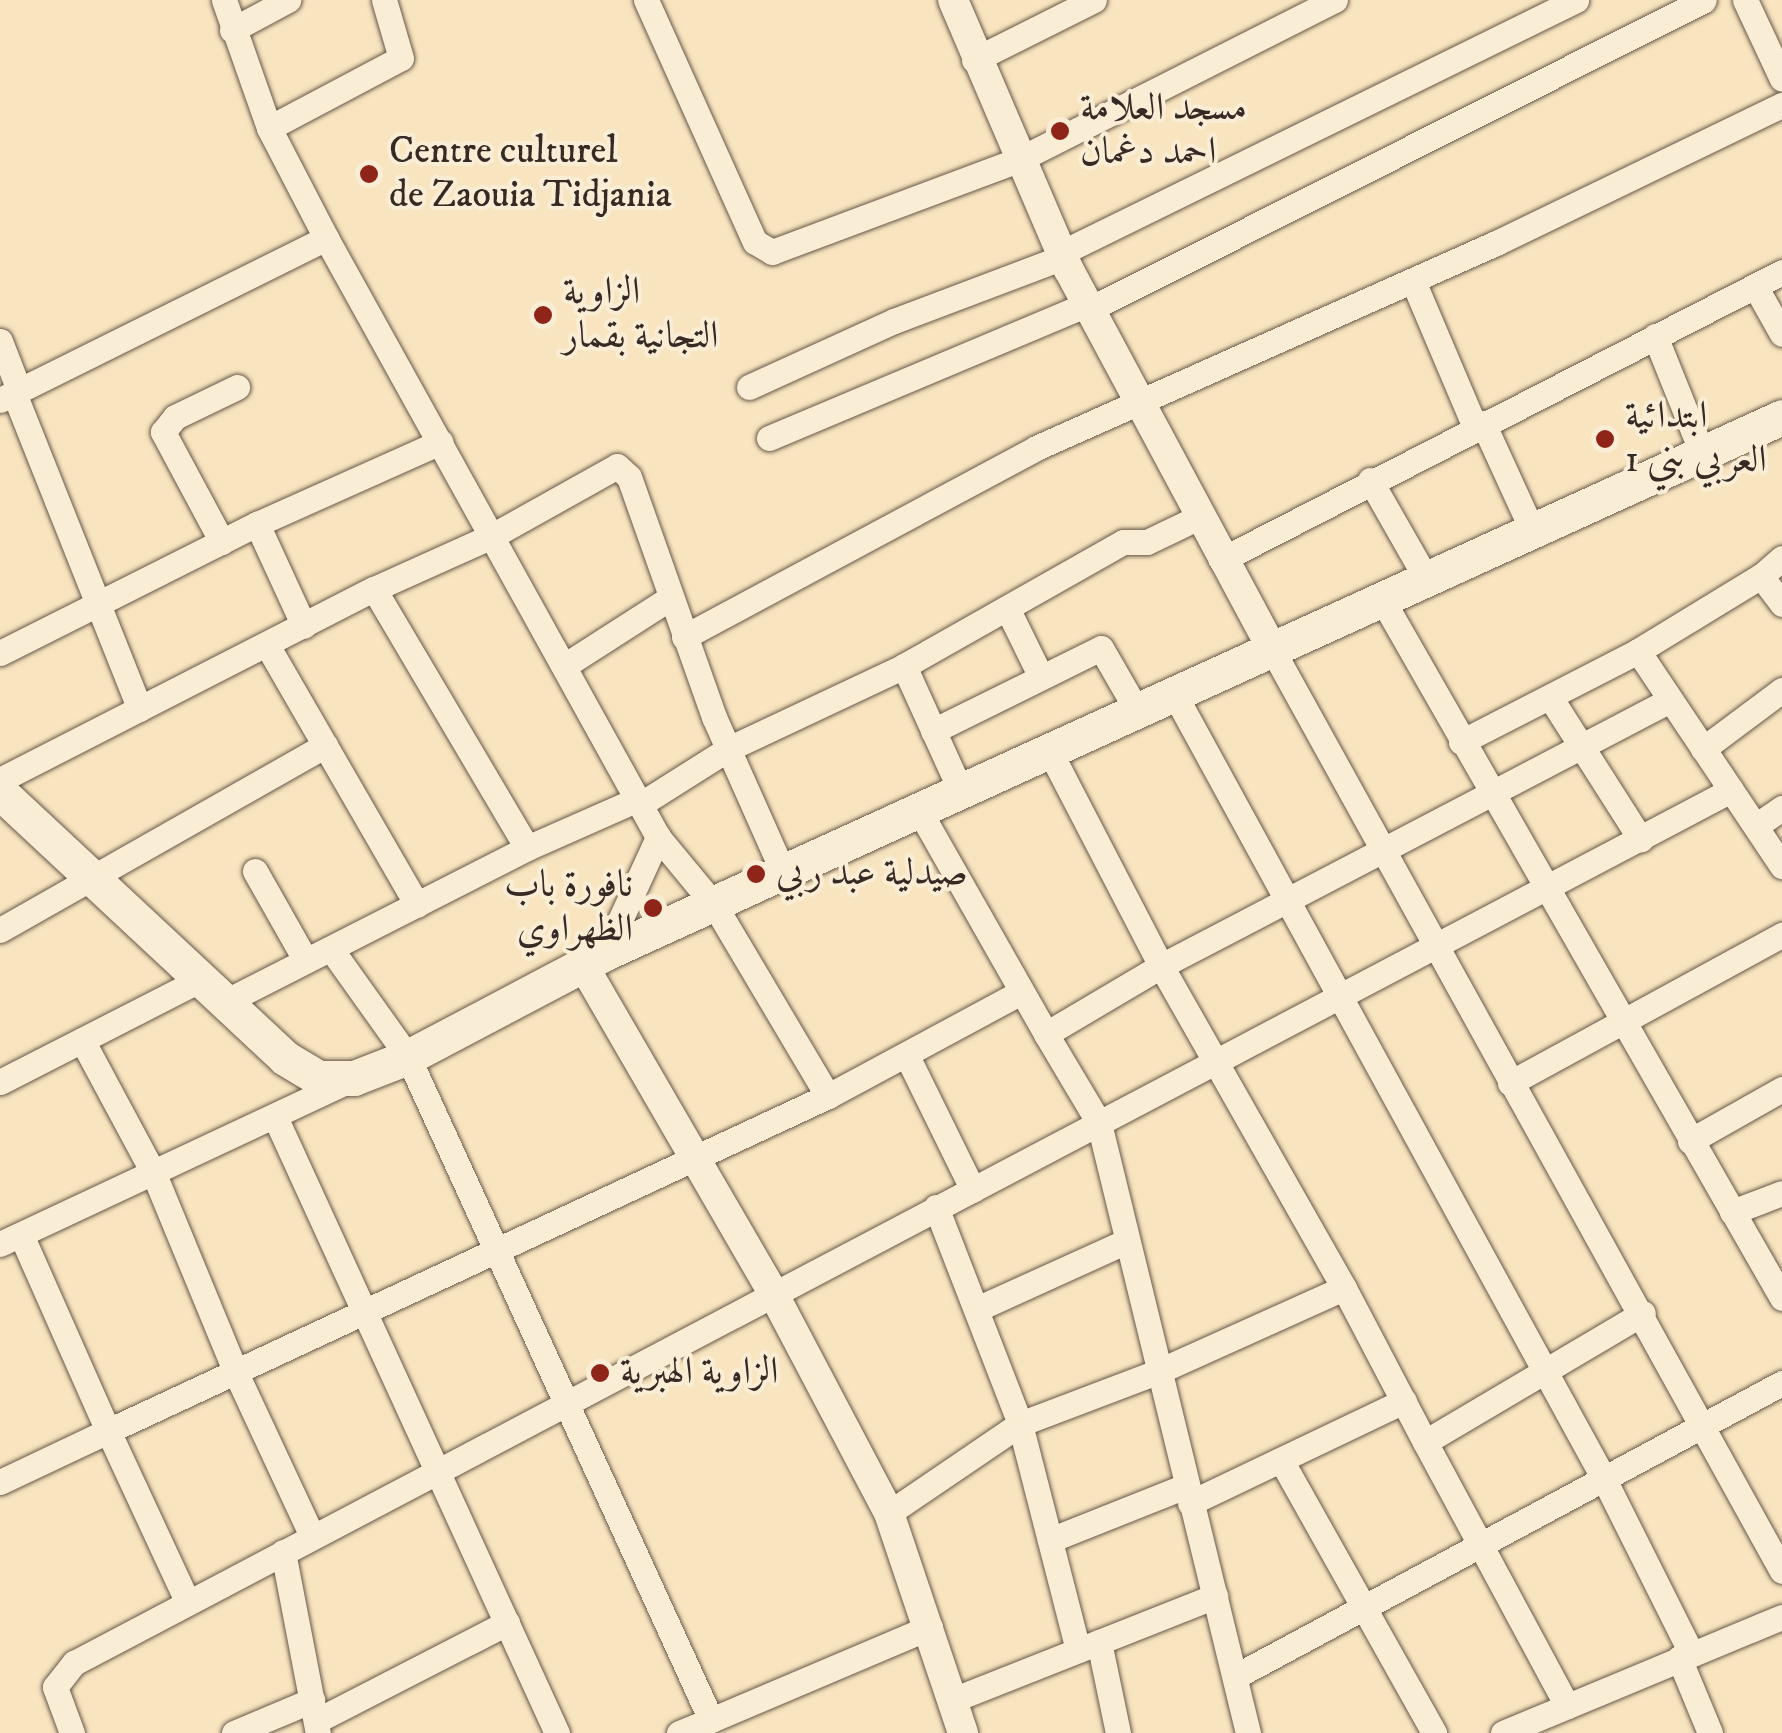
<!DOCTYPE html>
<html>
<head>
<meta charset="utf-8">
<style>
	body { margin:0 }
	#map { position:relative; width:1782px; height:1733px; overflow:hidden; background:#f8e4be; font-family:"IM FELL DW Pica",Amiri,serif }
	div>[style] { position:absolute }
	.roads { filter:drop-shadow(0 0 2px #67584a) drop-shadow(0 0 2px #67584a) }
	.minor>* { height:25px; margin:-12.5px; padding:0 12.5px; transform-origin:12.5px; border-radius:12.5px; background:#faedd5 }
	.tertiary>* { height:30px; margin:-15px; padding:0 15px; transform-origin:15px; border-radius:15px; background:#faedd5 }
	.secondary>* { height:35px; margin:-17.5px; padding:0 17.5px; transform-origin:17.5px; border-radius:17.5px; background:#faedd5 }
	.dots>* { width:28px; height:28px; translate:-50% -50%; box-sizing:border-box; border:5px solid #faedd5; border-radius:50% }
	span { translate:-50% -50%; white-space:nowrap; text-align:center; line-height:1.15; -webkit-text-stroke:8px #faedd5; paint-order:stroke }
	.poi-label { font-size:38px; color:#372923 }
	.left { translate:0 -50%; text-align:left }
	.right { translate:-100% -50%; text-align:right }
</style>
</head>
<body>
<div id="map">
	<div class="roads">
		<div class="minor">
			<i style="left:224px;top:0;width:136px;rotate:70.6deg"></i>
			<i style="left:269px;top:128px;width:124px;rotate:62.6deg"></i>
			<i style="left:326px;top:238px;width:685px;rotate:61deg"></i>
			<i style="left:658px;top:837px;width:89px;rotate:50.4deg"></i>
			<i style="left:715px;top:906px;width:221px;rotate:59.3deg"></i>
			<i style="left:646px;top:0;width:265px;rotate:65.8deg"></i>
			<i style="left:755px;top:242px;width:20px;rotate:30deg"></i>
			<i style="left:772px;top:252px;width:263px;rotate:-20.5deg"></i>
			<i style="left:1018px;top:160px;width:355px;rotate:-26.8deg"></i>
			<i style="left:1745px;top:0;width:87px;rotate:64.9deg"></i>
			<i style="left:232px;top:30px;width:64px;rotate:-28.2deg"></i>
			<i style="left:974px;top:60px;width:134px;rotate:-26.6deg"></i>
			<i style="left:269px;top:128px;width:149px;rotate:-27.9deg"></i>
			<i style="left:401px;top:58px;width:60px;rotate:-106.3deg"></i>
			<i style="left:1061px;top:253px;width:574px;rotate:-26.16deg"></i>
			<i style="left:1413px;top:281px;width:159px;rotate:67deg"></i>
			<i style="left:1755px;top:286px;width:55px;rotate:60.6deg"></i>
			<i style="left:1090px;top:309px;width:687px;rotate:-26.71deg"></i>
			<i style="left:1655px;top:336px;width:126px;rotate:68.1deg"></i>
			<i style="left:0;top:341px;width:53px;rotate:68.8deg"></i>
			<i style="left:749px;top:387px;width:159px;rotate:-24.5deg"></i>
			<i style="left:894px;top:321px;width:181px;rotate:-20.7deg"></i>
			<i style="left:14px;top:393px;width:340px;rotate:68.3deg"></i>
			<i style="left:0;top:400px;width:364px;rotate:-26.4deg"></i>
			<i style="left:1483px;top:423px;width:118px;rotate:65.4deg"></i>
			<i style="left:769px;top:438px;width:345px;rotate:-22.8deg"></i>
			<i style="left:1370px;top:480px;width:115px;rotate:60.3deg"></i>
			<i style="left:257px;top:524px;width:112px;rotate:65.3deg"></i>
			<i style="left:222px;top:542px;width:125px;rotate:-118.2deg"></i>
			<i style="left:163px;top:432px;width:19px;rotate:-51deg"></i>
			<i style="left:175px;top:417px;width:69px;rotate:-25.8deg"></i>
			<i style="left:1782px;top:558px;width:28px;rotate:139deg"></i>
			<i style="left:1761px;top:576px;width:35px;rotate:53deg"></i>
			<i style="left:1221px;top:560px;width:631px;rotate:-27.17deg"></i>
			<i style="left:374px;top:589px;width:301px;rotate:59.4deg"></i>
			<i style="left:1383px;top:601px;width:803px;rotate:60.21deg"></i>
			<i style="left:1007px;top:608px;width:77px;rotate:63.8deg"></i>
			<i style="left:684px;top:637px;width:400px;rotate:-28.2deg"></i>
			<i style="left:1036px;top:448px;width:504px;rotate:-24.02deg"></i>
			<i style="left:1496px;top:243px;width:318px;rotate:-25.8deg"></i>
			<i style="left:267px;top:645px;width:300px;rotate:60deg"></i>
			<i style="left:1273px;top:651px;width:1051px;rotate:61.05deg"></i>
			<i style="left:1638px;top:651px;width:259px;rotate:56.2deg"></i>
			<i style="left:0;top:653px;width:288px;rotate:-26.7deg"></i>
			<i style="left:257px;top:524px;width:201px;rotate:-24.1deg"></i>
			<i style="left:564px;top:666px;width:126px;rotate:-32.7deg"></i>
			<i style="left:904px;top:666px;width:252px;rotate:-29.5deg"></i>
			<i style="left:1123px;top:542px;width:24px"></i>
			<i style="left:1147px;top:542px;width:58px;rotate:-25.7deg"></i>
			<i style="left:1176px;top:697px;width:891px;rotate:61.31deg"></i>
			<i style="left:1604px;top:1479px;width:195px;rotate:63.4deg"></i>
			<i style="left:1550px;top:697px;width:169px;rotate:57.5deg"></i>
			<i style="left:933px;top:731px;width:187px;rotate:-26.3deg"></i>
			<i style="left:1101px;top:648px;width:76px;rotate:60.1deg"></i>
			<i style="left:1461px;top:742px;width:199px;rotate:-27.2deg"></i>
			<i style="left:1638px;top:651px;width:144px;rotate:-31.4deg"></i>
			<i style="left:1703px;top:749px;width:99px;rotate:-36.8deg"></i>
			<i style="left:0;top:780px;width:420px;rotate:-27.1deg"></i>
			<i style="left:374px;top:589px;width:129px;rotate:-24.2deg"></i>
			<i style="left:492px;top:536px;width:143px;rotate:-29.2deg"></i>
			<i style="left:617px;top:466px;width:16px;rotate:43deg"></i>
			<i style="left:629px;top:477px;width:255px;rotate:70.5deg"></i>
			<i style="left:714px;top:717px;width:172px;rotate:66deg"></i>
			<i style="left:641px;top:804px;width:103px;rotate:-32.3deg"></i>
			<i style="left:728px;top:749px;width:195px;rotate:-25.2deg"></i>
			<i style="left:904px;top:666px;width:141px;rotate:65.6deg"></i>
			<i style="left:920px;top:812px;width:255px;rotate:60.4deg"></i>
			<i style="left:1756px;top:826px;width:32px;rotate:-35deg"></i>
			<i style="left:255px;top:871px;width:103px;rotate:60.5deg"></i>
			<i style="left:0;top:930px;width:374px;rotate:-29.6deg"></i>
			<i style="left:331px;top:949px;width:133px;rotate:54.5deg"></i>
			<i style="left:408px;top:1057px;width:729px;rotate:65.44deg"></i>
			<i style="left:711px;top:1720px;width:238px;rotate:-23deg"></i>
			<i style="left:605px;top:953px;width:128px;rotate:-65.4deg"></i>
			<i style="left:221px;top:1004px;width:343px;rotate:-27deg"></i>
			<i style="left:527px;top:848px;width:121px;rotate:-23.8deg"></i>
			<i style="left:82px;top:1040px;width:152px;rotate:61.8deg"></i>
			<i style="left:154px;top:1174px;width:215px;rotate:67.6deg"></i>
			<i style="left:236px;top:1373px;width:180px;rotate:65deg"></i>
			<i style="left:907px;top:1056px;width:149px;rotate:63.8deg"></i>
			<i style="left:0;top:1082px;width:221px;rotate:-27.1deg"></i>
			<i style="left:1510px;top:1083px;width:310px;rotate:-28.6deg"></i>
			<i style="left:276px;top:1119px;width:675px;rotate:65.41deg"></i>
			<i style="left:1690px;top:1141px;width:106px;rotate:-29.5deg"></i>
			<i style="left:936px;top:1207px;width:233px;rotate:68.8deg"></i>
			<i style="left:1020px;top:1424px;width:233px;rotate:75.6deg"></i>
			<i style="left:1732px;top:1212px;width:53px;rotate:-20.8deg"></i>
			<i style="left:0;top:1244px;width:384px;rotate:-25.1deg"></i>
			<i style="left:1344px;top:1288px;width:174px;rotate:62.3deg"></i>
			<i style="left:1425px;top:1442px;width:253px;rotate:-30.6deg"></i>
			<i style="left:979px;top:1308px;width:162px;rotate:-24.4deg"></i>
			<i style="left:1425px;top:1442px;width:300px;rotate:61.7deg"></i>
			<i style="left:1281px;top:1460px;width:313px;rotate:60.7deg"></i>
			<i style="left:0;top:1482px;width:119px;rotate:-25.3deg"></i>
			<i style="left:108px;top:1431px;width:214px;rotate:-113.9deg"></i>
			<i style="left:1190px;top:1503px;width:237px;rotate:-25.5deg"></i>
			<i style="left:889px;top:1513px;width:158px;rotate:-34.2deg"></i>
			<i style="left:1020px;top:1424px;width:147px;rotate:-20.8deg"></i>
			<i style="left:1157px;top:1372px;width:205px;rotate:-24.2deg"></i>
			<i style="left:1344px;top:1288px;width:370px;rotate:-119.6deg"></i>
			<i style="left:1161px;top:966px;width:239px;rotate:-117.4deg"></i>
			<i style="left:1050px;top:1540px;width:146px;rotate:-21.7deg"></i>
			<i style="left:283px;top:1552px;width:184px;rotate:79.1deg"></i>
			<i style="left:187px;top:1601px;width:187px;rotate:-114.9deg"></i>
			<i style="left:108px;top:1431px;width:794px;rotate:-24.95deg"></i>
			<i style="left:828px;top:1096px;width:219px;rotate:-28.3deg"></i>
			<i style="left:1099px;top:1642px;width:93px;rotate:78.2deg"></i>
			<i style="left:1679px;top:1658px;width:81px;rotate:67.5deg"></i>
			<i style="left:1236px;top:1676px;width:620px;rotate:-28.22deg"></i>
			<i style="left:955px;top:1699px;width:280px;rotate:-21.6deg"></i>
			<i style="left:316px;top:1721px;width:215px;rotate:-27.2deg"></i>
			<i style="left:72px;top:1733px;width:49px;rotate:-110.3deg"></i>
			<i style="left:55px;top:1687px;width:31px;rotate:-52deg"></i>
			<i style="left:74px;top:1663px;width:1873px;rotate:-27.78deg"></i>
			<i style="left:234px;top:1733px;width:85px;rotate:-22.9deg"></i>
			<i style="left:679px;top:1733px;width:35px;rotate:-22deg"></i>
			<i style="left:1248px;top:1733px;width:628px;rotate:-103.73deg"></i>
			<i style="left:1099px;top:1123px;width:104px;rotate:-120.8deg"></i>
			<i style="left:1046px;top:1034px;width:134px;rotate:-30.6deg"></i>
			<i style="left:1161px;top:966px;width:574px;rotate:-27.59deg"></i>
			<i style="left:1503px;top:1733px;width:302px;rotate:-22.6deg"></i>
		</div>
		<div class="tertiary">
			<i style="left:953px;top:0;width:294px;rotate:66.8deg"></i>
			<i style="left:1069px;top:270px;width:432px;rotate:61.8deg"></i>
			<i style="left:583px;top:965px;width:379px;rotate:59.9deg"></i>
			<i style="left:773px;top:1293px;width:249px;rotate:62.2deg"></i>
			<i style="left:889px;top:1513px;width:232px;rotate:71.4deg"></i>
		</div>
		<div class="secondary">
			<i style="left:0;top:792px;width:390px;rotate:43deg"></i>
			<i style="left:285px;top:1058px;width:39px;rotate:31deg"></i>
			<i style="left:318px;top:1078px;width:36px"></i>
			<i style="left:354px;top:1078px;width:58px;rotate:-21.3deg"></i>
			<i style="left:408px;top:1057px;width:223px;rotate:-27.8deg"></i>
			<i style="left:605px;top:953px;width:1293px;rotate:-24.48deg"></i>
		</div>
	</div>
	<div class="dots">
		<i style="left:1060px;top:131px;background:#8f2418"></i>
		<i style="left:369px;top:174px;background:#8f2418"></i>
		<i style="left:543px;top:315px;background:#8f2418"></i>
		<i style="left:1605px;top:439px;background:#8f2418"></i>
		<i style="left:756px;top:874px;background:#8f2418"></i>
		<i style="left:653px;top:908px;background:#8f2418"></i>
		<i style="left:600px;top:1373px;background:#8f2418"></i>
	</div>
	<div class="poi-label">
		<span class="left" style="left:1080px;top:131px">مسجد العلامة<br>احمد دغمان</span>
		<span class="left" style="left:389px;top:174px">Centre culturel<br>de Zaouia Tidjania</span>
		<span class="left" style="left:563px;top:315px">الزاوية<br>التجانية بقمار</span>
		<span class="left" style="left:1625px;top:439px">ابتدائية<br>العربي بني 1</span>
		<span class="left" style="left:776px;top:874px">صيدلية عبد ربي</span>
		<span class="right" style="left:633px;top:908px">نافورة باب<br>الظهراوي</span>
		<span class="left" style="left:620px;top:1373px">الزاوية الهبرية</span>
	</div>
</div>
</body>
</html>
